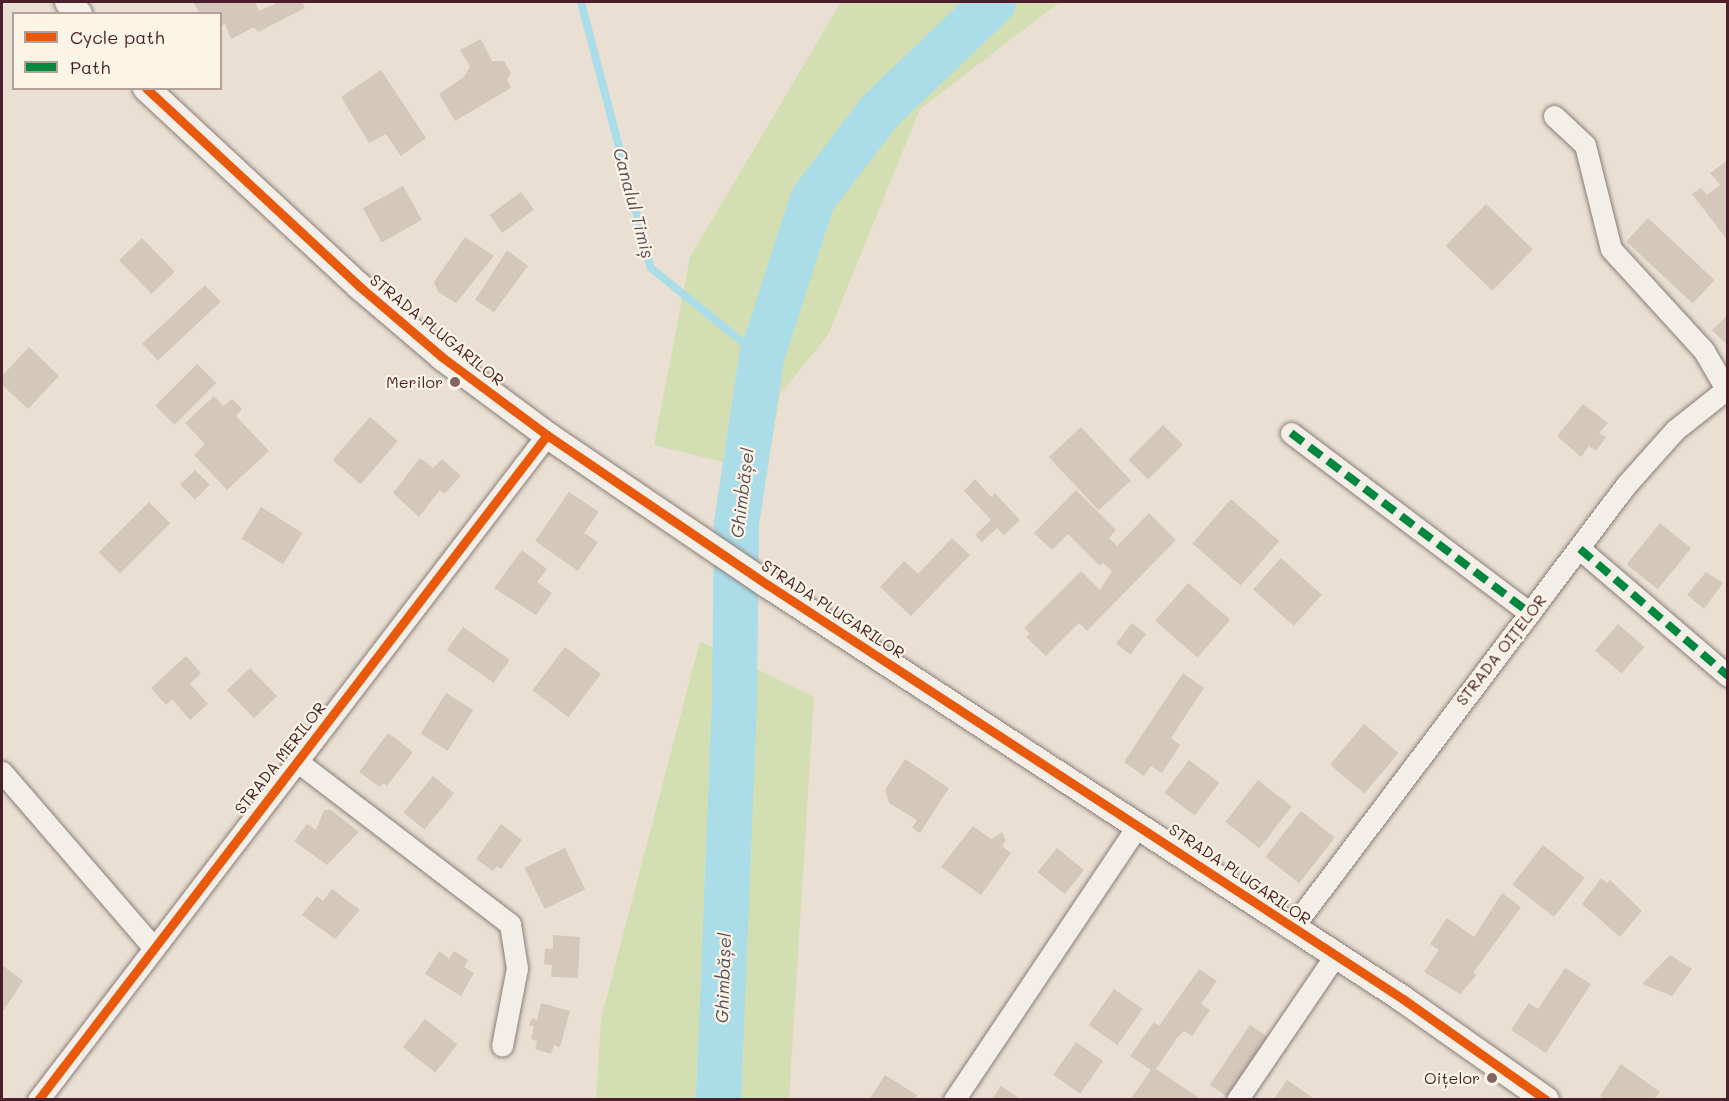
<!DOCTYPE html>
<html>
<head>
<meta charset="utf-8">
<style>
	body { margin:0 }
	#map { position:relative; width:1729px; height:1101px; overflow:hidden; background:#e9e0d3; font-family:Mali,sans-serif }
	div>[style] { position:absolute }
	.green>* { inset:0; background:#d3dfb2 }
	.stream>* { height:8px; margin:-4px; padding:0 4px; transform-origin:4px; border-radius:4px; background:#abdde8 }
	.river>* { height:45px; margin:-22.5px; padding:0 22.5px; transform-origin:22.5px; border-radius:22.5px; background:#abdde8 }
	.building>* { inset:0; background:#d3c8ba; transform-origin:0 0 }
	.roads { filter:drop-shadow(0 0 2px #8a7e7a) drop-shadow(0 0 2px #8a7e7a) }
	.minor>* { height:21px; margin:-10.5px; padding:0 10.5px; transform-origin:10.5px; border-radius:10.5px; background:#f3efe8 }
	.tertiary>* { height:26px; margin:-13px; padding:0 13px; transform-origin:13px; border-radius:13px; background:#f3efe8 }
	.quiet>* { height:8px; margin-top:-4px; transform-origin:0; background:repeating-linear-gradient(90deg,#00873e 0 15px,transparent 0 23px) }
	.cycleway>* { height:9px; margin:-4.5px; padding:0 4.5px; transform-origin:4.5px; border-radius:4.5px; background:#e8590c }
	.dots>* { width:16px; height:16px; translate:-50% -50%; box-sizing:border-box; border:3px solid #fcf5e5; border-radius:50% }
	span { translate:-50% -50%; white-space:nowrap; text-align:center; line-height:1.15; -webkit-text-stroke:4.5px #fcf5e5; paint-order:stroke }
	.street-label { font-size:16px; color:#4a1f2b }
	.poi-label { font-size:16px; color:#4a1f2b }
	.right { translate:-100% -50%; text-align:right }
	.water-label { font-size:18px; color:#5c4e5c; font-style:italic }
	.frame { position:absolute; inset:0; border:3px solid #4a1f2b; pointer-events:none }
	.legend { position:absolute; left:12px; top:12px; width:210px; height:78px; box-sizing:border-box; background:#fcf5e5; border:2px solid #b59f9b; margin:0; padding:8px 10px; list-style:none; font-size:18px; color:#4a1f2b }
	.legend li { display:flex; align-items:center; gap:12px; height:30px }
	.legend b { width:30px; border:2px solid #b59f9b }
</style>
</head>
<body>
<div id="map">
	<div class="green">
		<i style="clip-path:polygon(841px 2px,1060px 2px,920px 109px,828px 335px,780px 394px,767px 473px,654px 445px,690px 257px)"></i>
		<i style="clip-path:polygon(700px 641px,814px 697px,789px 1099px,596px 1099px,601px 1019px)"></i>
	</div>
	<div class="stream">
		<i style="left:581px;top:2px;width:275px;rotate:75.3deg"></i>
		<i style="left:651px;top:268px;width:141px;rotate:39deg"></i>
	</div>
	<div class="river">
		<i style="left:718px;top:1100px;width:396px;rotate:-87.7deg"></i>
		<i style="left:734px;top:704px;width:181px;rotate:-89.4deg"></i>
		<i style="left:736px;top:523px;width:168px;rotate:-81.4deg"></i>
		<i style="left:761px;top:357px;width:166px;rotate:-72.1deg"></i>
		<i style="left:812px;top:199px;width:112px;rotate:-52.6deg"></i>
		<i style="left:880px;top:110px;width:156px;rotate:-43.7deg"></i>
	</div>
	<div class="building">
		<i style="clip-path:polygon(193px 2px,255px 2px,259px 11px,279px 2px,302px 2px,305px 8px,258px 32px,254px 27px,231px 39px,225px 24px,220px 26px,220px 14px,200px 14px)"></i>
		<i style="clip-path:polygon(481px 39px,492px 61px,504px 61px,511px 73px,507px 80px,511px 88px,455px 121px,439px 94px,464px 77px,470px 66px,460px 50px)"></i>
		<i style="clip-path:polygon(381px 70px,426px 138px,401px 156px,386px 134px,369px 143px,341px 97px)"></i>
		<i style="clip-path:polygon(1728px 160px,1728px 241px,1692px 194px,1701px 188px,1707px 195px,1720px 185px,1710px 173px)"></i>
		<i style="left:403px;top:186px;width:39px;height:46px;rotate:61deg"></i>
		<i style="left:521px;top:192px;width:22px;height:39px;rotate:54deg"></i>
		<i style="left:1486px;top:204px;width:65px;height:58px;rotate:44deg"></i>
		<i style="left:1648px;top:218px;width:91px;height:32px;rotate:43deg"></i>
		<i style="clip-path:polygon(465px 237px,494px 256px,456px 303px,438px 292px,434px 282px)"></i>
		<i style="left:142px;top:238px;width:47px;height:32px;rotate:46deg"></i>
		<i style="clip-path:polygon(507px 250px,528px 266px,494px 312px,475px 300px)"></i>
		<i style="left:205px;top:285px;width:23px;height:86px;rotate:47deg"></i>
		<i style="clip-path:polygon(1728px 315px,1728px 346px,1712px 330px)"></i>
		<i style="clip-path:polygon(29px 347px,59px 376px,28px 409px,2px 385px,2px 376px)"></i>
		<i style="left:197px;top:364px;width:27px;height:59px;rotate:45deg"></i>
		<i style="clip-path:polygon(214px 396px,223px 406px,232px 399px,242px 409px,236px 416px,269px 451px,227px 490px,194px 455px,205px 444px,185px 423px)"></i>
		<i style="clip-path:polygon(1583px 404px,1608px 423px,1599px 433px,1606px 437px,1596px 451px,1589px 446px,1581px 457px,1557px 436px)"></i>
		<i style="left:370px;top:417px;width:37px;height:57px;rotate:41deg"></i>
		<i style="left:1163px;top:425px;width:28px;height:49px;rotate:45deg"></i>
		<i style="left:1081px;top:427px;width:73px;height:44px;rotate:47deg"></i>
		<i style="clip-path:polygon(420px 458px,433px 468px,442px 459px,461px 476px,444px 494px,440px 490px,419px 517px,393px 493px)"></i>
		<i style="left:195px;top:470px;width:21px;height:21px;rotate:45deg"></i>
		<i style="clip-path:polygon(975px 479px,991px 497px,995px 493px,1020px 520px,1004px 535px,997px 528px,982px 542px,975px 535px,991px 520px,964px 491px)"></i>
		<i style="clip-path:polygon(1076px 490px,1116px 530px,1109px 538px,1117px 546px,1149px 513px,1176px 540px,1087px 631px,1079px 623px,1046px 656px,1026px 637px,1030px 633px,1024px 628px,1081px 571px,1100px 590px,1112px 571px,1103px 563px,1100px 566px,1068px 534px,1052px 550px,1034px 533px)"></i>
		<i style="clip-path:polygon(569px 492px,599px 512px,584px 533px,598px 542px,578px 571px,535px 541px)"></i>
		<i style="left:1231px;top:499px;width:64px;height:59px;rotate:41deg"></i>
		<i style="left:149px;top:502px;width:30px;height:71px;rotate:45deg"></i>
		<i style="left:261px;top:507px;width:49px;height:37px;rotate:32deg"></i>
		<i style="left:1660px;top:523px;width:40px;height:53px;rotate:39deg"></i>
		<i style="clip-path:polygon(952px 538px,970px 555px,911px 616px,880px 587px,904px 561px,918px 574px)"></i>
		<i style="clip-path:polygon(522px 550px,547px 569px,537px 582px,552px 593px,536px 615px,494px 588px)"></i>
		<i style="left:1281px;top:558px;width:55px;height:42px;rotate:42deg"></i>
		<i style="clip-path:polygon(1706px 572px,1723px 583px,1704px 609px,1687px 595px)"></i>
		<i style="left:1188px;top:583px;width:56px;height:50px;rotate:41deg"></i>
		<i style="left:1132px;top:623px;width:18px;height:26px;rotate:38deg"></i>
		<i style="left:1618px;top:624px;width:35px;height:35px;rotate:41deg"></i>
		<i style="left:463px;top:627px;width:57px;height:28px;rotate:35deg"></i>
		<i style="left:565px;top:647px;width:45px;height:54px;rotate:37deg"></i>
		<i style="clip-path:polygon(186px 656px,201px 673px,190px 684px,208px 704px,190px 720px,172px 699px,166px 705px,151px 688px)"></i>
		<i style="left:250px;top:668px;width:39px;height:32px;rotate:46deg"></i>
		<i style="clip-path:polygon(1183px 673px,1204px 688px,1171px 738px,1180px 745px,1162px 773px,1151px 766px,1144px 776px,1124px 762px)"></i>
		<i style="left:446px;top:693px;width:32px;height:48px;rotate:32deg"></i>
		<i style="left:1364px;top:724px;width:45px;height:53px;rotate:40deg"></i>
		<i style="clip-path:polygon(388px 733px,413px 752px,387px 786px,383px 783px,380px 787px,359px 772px)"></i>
		<i style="clip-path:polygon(905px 759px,949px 788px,920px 833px,912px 828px,917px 820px,889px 803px,885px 790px)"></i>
		<i style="left:1189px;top:760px;width:38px;height:41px;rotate:37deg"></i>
		<i style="left:433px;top:776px;width:27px;height:47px;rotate:39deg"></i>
		<i style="left:1258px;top:780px;width:43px;height:53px;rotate:38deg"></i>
		<i style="clip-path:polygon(324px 810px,331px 810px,359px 832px,327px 865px,294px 841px,307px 824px,316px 830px)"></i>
		<i style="left:1301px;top:811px;width:43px;height:58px;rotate:38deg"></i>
		<i style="clip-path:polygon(501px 824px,522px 840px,501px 869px,497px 866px,493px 871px,476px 859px)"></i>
		<i style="clip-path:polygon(973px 826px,991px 839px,1002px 832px,1006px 840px,1002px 846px,1011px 853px,981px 895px,941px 867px)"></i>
		<i style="left:1543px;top:845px;width:53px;height:50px;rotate:38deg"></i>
		<i style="left:565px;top:848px;width:46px;height:45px;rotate:64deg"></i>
		<i style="left:1057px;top:848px;width:35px;height:31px;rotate:39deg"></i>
		<i style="clip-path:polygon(1601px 878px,1607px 883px,1610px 880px,1642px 911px,1620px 937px,1582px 904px)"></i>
		<i style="clip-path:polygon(332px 889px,360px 910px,335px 939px,302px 915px,317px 896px,323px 901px)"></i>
		<i style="clip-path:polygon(1502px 893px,1521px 907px,1473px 973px,1477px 975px,1460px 994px,1424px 972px,1439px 950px,1430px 944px,1447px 918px,1474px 937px)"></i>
		<i style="clip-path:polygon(553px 935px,580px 937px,578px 978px,551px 977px,552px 965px,544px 964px,545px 949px,553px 949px)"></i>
		<i style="clip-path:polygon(439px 951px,449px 959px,454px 951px,468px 960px,464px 967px,474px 973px,461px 996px,425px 974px)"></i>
		<i style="clip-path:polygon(1670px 955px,1692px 969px,1672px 996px,1642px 984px)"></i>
		<i style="clip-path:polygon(2px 965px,23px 981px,3px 1011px,2px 1010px)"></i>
		<i style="clip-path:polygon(1565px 968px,1591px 984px,1546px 1053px,1511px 1030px,1529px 1003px,1538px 1009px)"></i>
		<i style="clip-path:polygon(1199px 969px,1217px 981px,1201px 1004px,1210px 1010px,1192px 1036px,1184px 1031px,1177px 1038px,1156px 1069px,1202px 1100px,1130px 1100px,1151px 1070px,1130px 1056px,1154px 1022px,1159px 1026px)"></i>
		<i style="left:1114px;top:989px;width:35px;height:44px;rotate:35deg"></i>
		<i style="clip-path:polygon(541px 1003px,570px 1011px,560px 1047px,554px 1045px,551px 1054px,535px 1049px,537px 1041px,531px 1039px,534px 1026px,529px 1025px,532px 1018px,537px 1020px)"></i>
		<i style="left:425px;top:1019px;width:41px;height:36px;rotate:38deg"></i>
		<i style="left:1250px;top:1025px;width:30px;height:72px;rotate:34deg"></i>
		<i style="left:1076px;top:1042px;width:33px;height:40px;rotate:35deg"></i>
		<i style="clip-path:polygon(1621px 1064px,1660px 1092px,1654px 1100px,1605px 1100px,1600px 1096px)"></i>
		<i style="clip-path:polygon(885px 1075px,917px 1095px,914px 1100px,869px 1100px)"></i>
		<i style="clip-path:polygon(1287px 1080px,1316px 1100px,1273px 1100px)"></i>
		<i style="clip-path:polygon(1001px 1086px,1022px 1100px,991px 1100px)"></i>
	</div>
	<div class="roads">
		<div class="minor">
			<i style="left:1554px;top:116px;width:42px;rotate:43.1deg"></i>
			<i style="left:1585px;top:145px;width:107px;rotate:76deg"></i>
			<i style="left:1611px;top:249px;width:138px;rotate:47.6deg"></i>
			<i style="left:1704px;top:351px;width:44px;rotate:59.9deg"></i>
			<i style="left:1291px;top:433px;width:299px;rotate:37deg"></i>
			<i style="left:1580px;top:549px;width:195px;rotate:40.6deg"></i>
			<i style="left:298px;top:762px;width:267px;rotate:37.4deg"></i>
			<i style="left:510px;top:924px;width:45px;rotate:81deg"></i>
			<i style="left:517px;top:968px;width:79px;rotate:100.9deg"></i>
			<i style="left:2px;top:772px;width:230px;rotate:49.2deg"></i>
			<i style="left:1292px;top:928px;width:555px;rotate:-52.99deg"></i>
			<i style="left:1626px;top:485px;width:74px;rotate:-48.3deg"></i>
			<i style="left:1675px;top:430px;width:68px;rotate:-38.4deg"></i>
			<i style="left:38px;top:1100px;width:837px;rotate:-52.57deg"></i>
			<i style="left:954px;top:1100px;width:332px;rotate:-56.2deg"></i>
			<i style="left:1237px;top:1100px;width:174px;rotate:-55.8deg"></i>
		</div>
		<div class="tertiary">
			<i style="left:68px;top:2px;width:16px;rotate:47deg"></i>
			<i style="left:146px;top:88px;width:291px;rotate:42.9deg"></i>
			<i style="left:359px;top:286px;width:109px;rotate:40.5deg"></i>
			<i style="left:442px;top:357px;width:131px;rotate:36.6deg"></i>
			<i style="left:547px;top:435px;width:267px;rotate:34.2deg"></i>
			<i style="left:768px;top:585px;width:758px;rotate:33.1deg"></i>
			<i style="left:1403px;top:999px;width:175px;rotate:35.2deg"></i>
		</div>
	</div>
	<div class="quiet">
		<i style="left:1291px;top:433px;width:299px;rotate:37deg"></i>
		<i style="left:1580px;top:549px;width:195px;rotate:40.6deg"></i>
	</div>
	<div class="cycleway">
		<i style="left:146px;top:88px;width:291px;rotate:42.9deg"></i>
		<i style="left:359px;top:286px;width:109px;rotate:40.5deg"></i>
		<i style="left:442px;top:357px;width:131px;rotate:36.6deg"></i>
		<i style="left:547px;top:435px;width:267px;rotate:34.2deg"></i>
		<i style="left:768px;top:585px;width:758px;rotate:33.1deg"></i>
		<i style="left:1403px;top:999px;width:175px;rotate:35.2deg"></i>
		<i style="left:38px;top:1100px;width:837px;rotate:-52.57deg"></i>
	</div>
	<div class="dots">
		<i style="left:455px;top:382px;background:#826366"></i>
		<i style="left:1492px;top:1078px;background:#826366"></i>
	</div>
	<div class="street-label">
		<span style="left:437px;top:330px;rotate:39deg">STRADA PLUGARILOR</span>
		<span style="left:833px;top:609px;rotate:33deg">STRADA PLUGARILOR</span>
		<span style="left:1501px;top:650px;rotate:-52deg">STRADA OIȚELOR</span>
		<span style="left:280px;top:758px;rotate:-52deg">STRADA MERILOR</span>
		<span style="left:1240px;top:874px;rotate:34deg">STRADA PLUGARILOR</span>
	</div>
	<div class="poi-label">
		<span class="right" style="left:443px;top:382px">Merilor</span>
		<span class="right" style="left:1480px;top:1078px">Oițelor</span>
	</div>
	<div class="water-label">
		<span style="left:634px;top:203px;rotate:75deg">Canalul Timiș</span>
		<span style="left:742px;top:493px;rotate:-83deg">Ghimbășel</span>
		<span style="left:723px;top:978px;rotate:-88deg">Ghimbășel</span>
	</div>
	<div class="frame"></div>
	<ul class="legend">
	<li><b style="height:8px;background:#e8590c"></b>Cycle path</li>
	<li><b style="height:8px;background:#00873e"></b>Path</li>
	</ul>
</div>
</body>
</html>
